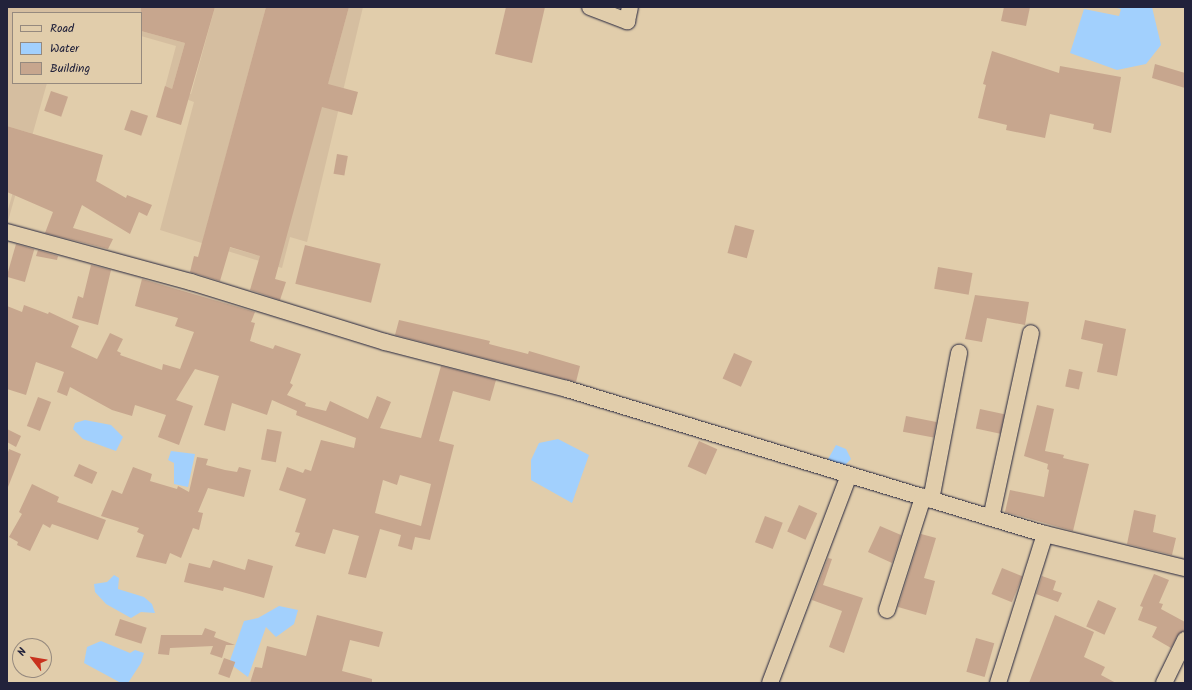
<!DOCTYPE html>
<html>
<head>
<meta charset="utf-8">
<style>
	body { margin:0 }
	#map { position:relative; width:1192px; height:690px; overflow:hidden; background:#e1cdab; font-family:Kalam,sans-serif }
	div>[style] { position:absolute }
	.built>* { inset:0; background:#d5bea0 }
	.water>* { inset:0; background:#a2d0fd }
	.building>* { inset:0; background:#c7a68e; transform-origin:0 0 }
	.roads { filter:drop-shadow(0 0 1px #22223b) drop-shadow(0 0 1px #22223b) }
	.street>* { height:16px; margin:-8px; padding:0 8px; transform-origin:8px; border-radius:8px; background:#e1cdab }
	span { translate:-50% -50%; white-space:nowrap; text-align:center; line-height:1.15; -webkit-text-stroke:3px #e1cdab; paint-order:stroke }
	.frame { position:absolute; inset:0; border:8px solid #22223b; pointer-events:none }
	.legend { position:absolute; left:12px; top:12px; width:130px; height:72px; box-sizing:border-box; background:#e1cdab; border:1px solid #95897e; margin:0; padding:5px 7px; list-style:none; font-size:12px; color:#22223b }
	.legend li { display:flex; align-items:center; gap:8px; height:20px }
	.legend b { width:20px; border:1px solid #95897e }
	.north { position:absolute; left:12px; top:638px; width:40px; height:40px; box-sizing:border-box; background:#e1cdab; border:1px solid #95897e; border-radius:50%; rotate:301deg; font-size:11px; font-weight:700; line-height:16px; text-align:center; color:#22223b }
	.north::after { content:''; display:block; margin:auto; width:14px; height:18px; background:#c8321e; clip-path:polygon(50% 0,100% 100%,50% 72%,0 100%) }
</style>
</head>
<body>
<div id="map">
	<div class="built">
		<i style="clip-path:polygon(7px 7px,145px 7px,141px 13px,13px 13px,13px 83px,47px 83px,8px 221px,7px 213px,30px 133px,7px 126px)"></i>
		<i style="clip-path:polygon(215px 7px,266px 7px,203px 240px,279px 261px,349px 7px,363px 7px,307px 242px,290px 237px,282px 268px,160px 230px,194px 102px,164px 91px,176px 46px,141px 36px,141px 31px,185px 43px,172px 89px,191px 94px)"></i>
	</div>
	<div class="water">
		<i style="clip-path:polygon(1113px 7px,1152px 7px,1161px 45px,1146px 64px,1117px 70px,1070px 53px,1084px 9px,1119px 16px,1121px 9px)"></i>
		<i style="clip-path:polygon(85px 420px,111px 425px,123px 437px,116px 451px,83px 439px,73px 429px,75px 423px)"></i>
		<i style="clip-path:polygon(558px 439px,589px 455px,572px 503px,531px 480px,531px 460px,539px 443px)"></i>
		<i style="clip-path:polygon(836px 445px,846px 449px,851px 459px,843px 467px,827px 461px)"></i>
		<i style="clip-path:polygon(171px 451px,195px 454px,188px 487px,174px 484px,174px 463px,168px 460px)"></i>
		<i style="clip-path:polygon(114px 575px,119px 578px,118px 589px,144px 597px,152px 604px,155px 613px,141px 612px,131px 618px,106px 604px,95px 592px,94px 584px,107px 582px)"></i>
		<i style="clip-path:polygon(279px 606px,298px 610px,294px 624px,276px 637px,266px 627px,248px 677px,229px 663px,244px 621px,258px 618px)"></i>
		<i style="clip-path:polygon(101px 641px,130px 653px,135px 650px,144px 653px,141px 663px,128px 683px,121px 683px,84px 663px,87px 647px)"></i>
	</div>
	<div class="building">
		<i style="clip-path:polygon(141px 7px,215px 7px,181px 125px,156px 117px,165px 86px,172px 89px,185px 43px,141px 31px)"></i>
		<i style="clip-path:polygon(266px 7px,349px 7px,328px 84px,358px 92px,352px 115px,322px 107px,275px 279px,286px 282px,280px 300px,250px 290px,260px 256px,230px 247px,220px 281px,190px 272px,194px 256px,198px 257px)"></i>
		<i style="clip-path:polygon(506px 7px,545px 7px,532px 63px,495px 54px)"></i>
		<i style="clip-path:polygon(1004px 7px,1030px 7px,1026px 26px,1001px 21px)"></i>
		<i style="clip-path:polygon(992px 51px,1059px 73px,1060px 66px,1121px 77px,1111px 133px,1093px 129px,1094px 124px,1050px 114px,1045px 138px,1006px 130px,1007px 125px,978px 118px,986px 85px,983px 84px)"></i>
		<i style="clip-path:polygon(1155px 64px,1185px 73px,1185px 88px,1152px 78px)"></i>
		<i style="left:51px;top:91px;width:18px;height:21px;rotate:19deg"></i>
		<i style="left:131px;top:110px;width:18px;height:21px;rotate:19deg"></i>
		<i style="clip-path:polygon(7px 126px,103px 155px,96px 181px,126px 198px,127px 195px,152px 205px,147px 216px,139px 212px,130px 234px,82px 205px,73px 228px,113px 239px,108px 249px,45px 233px,53px 212px,7px 192px)"></i>
		<i style="left:337px;top:154px;width:11px;height:20px;rotate:10deg"></i>
		<i style="left:735px;top:225px;width:20px;height:29px;rotate:15deg"></i>
		<i style="left:16px;top:244px;width:19px;height:34px;rotate:16deg"></i>
		<i style="left:305px;top:245px;width:78px;height:40px;rotate:14deg"></i>
		<i style="clip-path:polygon(38px 250px,58px 256px,57px 260px,36px 256px)"></i>
		<i style="clip-path:polygon(91px 265px,111px 270px,98px 325px,72px 318px,78px 296px,83px 298px)"></i>
		<i style="left:938px;top:267px;width:35px;height:22px;rotate:10deg"></i>
		<i style="clip-path:polygon(evenodd,142px 279px,255px 312px,251px 322px,255px 323px,250px 341px,273px 349px,275px 345px,301px 354px,290px 383px,293px 385px,287px 395px,306px 403px,305px 406px,326px 411px,330px 401px,368px 419px,377px 396px,391px 402px,380px 428px,421px 438px,441px 366px,496px 380px,490px 401px,453px 391px,439px 441px,454px 445px,430px 540px,415px 537px,412px 550px,398px 546px,401px 535px,380px 529px,366px 578px,348px 574px,359px 536px,333px 529px,325px 554px,295px 546px,300px 533px,295px 532px,306px 499px,279px 490px,287px 467px,303px 473px,305px 469px,311px 471px,321px 440px,354px 448px,356px 438px,296px 415px,297px 411px,272px 400px,267px 415px,232px 403px,225px 431px,204px 425px,219px 376px,195px 369px,176px 400px,193px 406px,179px 445px,158px 437px,166px 415px,135px 405px,132px 416px,112px 410px,70px 387px,67px 396px,57px 392px,64px 372px,36px 362px,26px 395px,7px 389px,7px 306px,22px 312px,24px 305px,48px 314px,49px 312px,79px 326px,71px 347px,97px 359px,110px 333px,123px 339px,117px 351px,121px 353px,120px 355px,162px 370px,163px 364px,180px 369px,194px 332px,175px 326px,178px 318px,135px 306px,142px 279px,400px 475px,431px 484px,421px 526px,375px 513px,383px 480px,397px 485px,400px 475px)"></i>
		<i style="clip-path:polygon(975px 295px,1029px 302px,1025px 325px,987px 318px,982px 342px,965px 339px)"></i>
		<i style="clip-path:polygon(399px 320px,490px 341px,489px 344px,528px 354px,529px 351px,580px 366px,576px 382px,395px 335px)"></i>
		<i style="clip-path:polygon(1085px 320px,1126px 329px,1117px 376px,1097px 372px,1103px 344px,1081px 339px)"></i>
		<i style="left:734px;top:353px;width:20px;height:28px;rotate:24deg"></i>
		<i style="left:1069px;top:369px;width:14px;height:18px;rotate:12deg"></i>
		<i style="left:38px;top:397px;width:14px;height:31px;rotate:21deg"></i>
		<i style="clip-path:polygon(1037px 405px,1054px 409px,1045px 451px,1064px 455px,1063px 458px,1089px 464px,1073px 531px,1005px 512px,1010px 490px,1044px 497px,1049px 470px,1047px 469px,1048px 464px,1024px 456px)"></i>
		<i style="left:980px;top:409px;width:25px;height:20px;rotate:12deg"></i>
		<i style="left:906px;top:416px;width:31px;height:16px;rotate:11deg"></i>
		<i style="clip-path:polygon(7px 429px,21px 436px,16px 447px,7px 442px)"></i>
		<i style="left:267px;top:429px;width:15px;height:31px;rotate:11deg"></i>
		<i style="left:699px;top:441px;width:20px;height:28px;rotate:24deg"></i>
		<i style="clip-path:polygon(9px 449px,21px 454px,8px 487px,7px 455px)"></i>
		<i style="clip-path:polygon(197px 457px,208px 459px,206px 465px,225px 470px,237px 472px,239px 467px,251px 470px,244px 497px,208px 488px,198px 512px,203px 513px,199px 530px,193px 528px,181px 558px,170px 553px,166px 564px,136px 557px,144px 535px,137px 532px,139px 528px,101px 516px,112px 490px,122px 494px,133px 467px,152px 474px,150px 481px,177px 489px,178px 486px,189px 492px)"></i>
		<i style="left:79px;top:464px;width:20px;height:13px;rotate:24deg"></i>
		<i style="clip-path:polygon(32px 484px,59px 497px,57px 502px,106px 520px,98px 540px,52px 524px,50px 528px,43px 524px,30px 551px,17px 545px,18px 542px,9px 537px,22px 514px,19px 512px)"></i>
		<i style="left:799px;top:505px;width:20px;height:29px;rotate:24deg"></i>
		<i style="clip-path:polygon(1134px 510px,1156px 515px,1153px 532px,1176px 538px,1172px 555px,1127px 544px)"></i>
		<i style="left:765px;top:516px;width:19px;height:28px;rotate:21deg"></i>
		<i style="clip-path:polygon(880px 526px,901px 535px,892px 563px,868px 552px)"></i>
		<i style="clip-path:polygon(921px 534px,936px 538px,924px 578px,935px 581px,926px 615px,898px 607px)"></i>
		<i style="clip-path:polygon(828px 558px,832px 559px,823px 585px,863px 598px,844px 653px,829px 647px,842px 611px,812px 600px)"></i>
		<i style="clip-path:polygon(248px 559px,273px 566px,264px 598px,224px 587px,223px 591px,184px 582px,189px 563px,210px 568px,213px 560px,245px 570px)"></i>
		<i style="left:1002px;top:568px;width:22px;height:28px;rotate:22deg"></i>
		<i style="clip-path:polygon(1154px 574px,1169px 580px,1159px 603px,1163px 604px,1161px 609px,1185px 622px,1185px 631px,1177px 636px,1171px 648px,1152px 637px,1157px 627px,1138px 620px,1143px 607px,1140px 606px)"></i>
		<i style="clip-path:polygon(1042px 576px,1056px 581px,1053px 590px,1062px 593px,1058px 602px,1036px 594px)"></i>
		<i style="left:1098px;top:600px;width:20px;height:29px;rotate:24deg"></i>
		<i style="clip-path:polygon(317px 615px,383px 632px,379px 647px,350px 640px,342px 671px,372px 679px,372px 683px,250px 683px,255px 667px,262px 668px,267px 646px,306px 656px)"></i>
		<i style="clip-path:polygon(1055px 615px,1094px 632px,1084px 657px,1105px 667px,1101px 675px,1116px 683px,1029px 683px)"></i>
		<i style="left:120px;top:619px;width:28px;height:17px;rotate:18deg"></i>
		<i style="clip-path:polygon(205px 628px,216px 632px,214px 637px,235px 645px,226px 645px,222px 658px,210px 654px,213px 646px,170px 648px,169px 655px,158px 654px,161px 635px,202px 635px)"></i>
		<i style="left:976px;top:638px;width:19px;height:35px;rotate:16deg"></i>
		<i style="left:224px;top:658px;width:12px;height:17px;rotate:20deg"></i>
	</div>
	<div class="roads">
		<div class="street">
			<i style="left:590px;top:7px;width:40px;rotate:21deg"></i>
			<i style="left:627px;top:21px;width:14px;rotate:-78deg"></i>
			<i style="left:7px;top:232px;width:191px;rotate:15.2deg"></i>
			<i style="left:191px;top:282px;width:203px;rotate:17.2deg"></i>
			<i style="left:385px;top:342px;width:188px;rotate:14.5deg"></i>
			<i style="left:567px;top:389px;width:500px;rotate:16.9deg"></i>
			<i style="left:1045px;top:534px;width:156px;rotate:107.5deg"></i>
			<i style="left:931px;top:500px;width:150px;rotate:-79.2deg"></i>
			<i style="left:991px;top:518px;width:189px;rotate:-77.8deg"></i>
			<i style="left:1045px;top:534px;width:144px;rotate:13.7deg"></i>
			<i style="left:887px;top:610px;width:119px;rotate:-72.3deg"></i>
			<i style="left:770px;top:683px;width:222px;rotate:-69.2deg"></i>
			<i style="left:1164px;top:683px;width:48px;rotate:-64deg"></i>
		</div>
	</div>
	<div class="frame"></div>
	<ul class="legend">
	<li><b style="height:5px;background:#e1cdab"></b>Road</li>
	<li><b style="height:11px;background:#a2d0fd"></b>Water</li>
	<li><b style="height:11px;background:#c7a68e"></b>Building</li>
	</ul>
	<div class="north">N</div>
</div>
</body>
</html>
